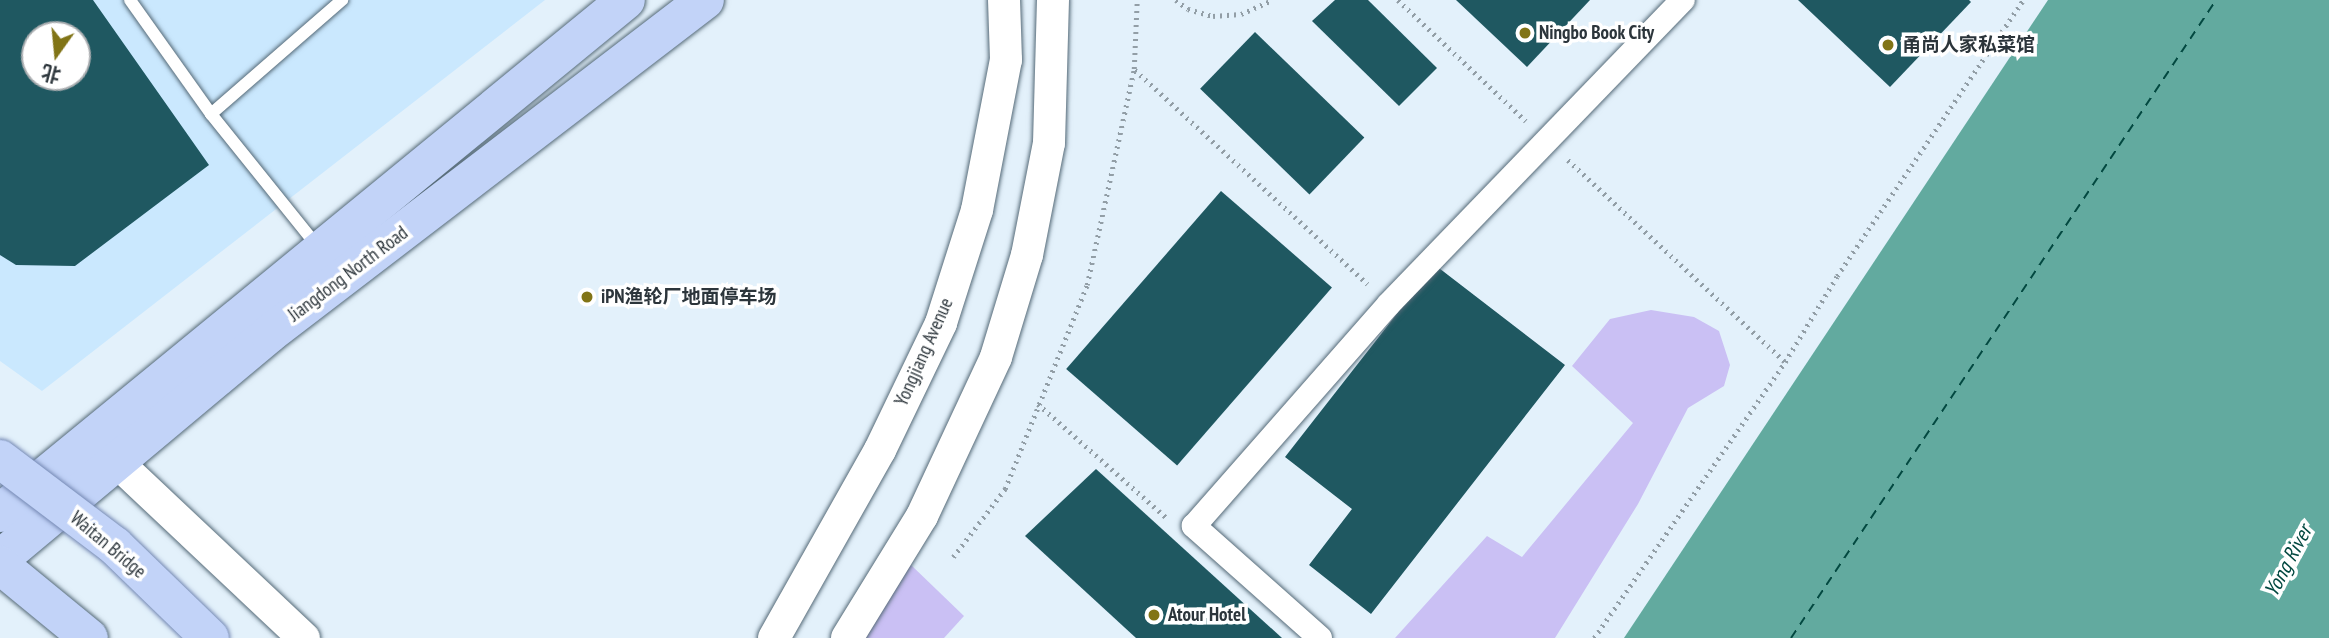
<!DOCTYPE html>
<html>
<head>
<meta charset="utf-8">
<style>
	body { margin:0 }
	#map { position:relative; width:2329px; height:638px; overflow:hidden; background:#e3f1fb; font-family:"PT Sans Narrow","Noto Sans SC",sans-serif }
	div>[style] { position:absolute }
	.built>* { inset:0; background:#cae8fe }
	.green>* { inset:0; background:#cac0f4 }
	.water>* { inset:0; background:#62aa9f }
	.ferry>* { height:2px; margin-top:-1px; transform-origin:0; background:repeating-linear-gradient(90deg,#024840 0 9px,transparent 0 16px) }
	.building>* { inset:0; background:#1f5861; transform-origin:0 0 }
	.path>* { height:4.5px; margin-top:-2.25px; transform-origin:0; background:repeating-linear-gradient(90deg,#929ea6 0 2px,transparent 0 7px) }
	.roads { filter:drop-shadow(0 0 2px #556a78) drop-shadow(0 0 2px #556a78) }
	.service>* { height:12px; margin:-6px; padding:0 6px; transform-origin:6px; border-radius:6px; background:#fff }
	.minor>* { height:24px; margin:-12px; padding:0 12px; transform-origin:12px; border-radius:12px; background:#fff }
	.tertiary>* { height:32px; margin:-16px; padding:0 16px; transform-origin:16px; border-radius:16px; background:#fff }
	.primary>* { height:38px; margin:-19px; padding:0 19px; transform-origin:19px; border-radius:19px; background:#c2d3f8 }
	.bridges { filter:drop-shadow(0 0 2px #7488b3) drop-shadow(0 0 2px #7488b3) }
	.primary-bridge>* { height:38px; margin:-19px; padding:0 19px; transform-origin:19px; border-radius:19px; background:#c2d3f8 }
	.dots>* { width:19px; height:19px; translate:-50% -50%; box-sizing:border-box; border:4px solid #fff; border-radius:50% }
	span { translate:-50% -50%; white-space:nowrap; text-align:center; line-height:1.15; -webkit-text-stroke:7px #fff; paint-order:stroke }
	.poi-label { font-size:19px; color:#2c353b; font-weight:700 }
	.left { translate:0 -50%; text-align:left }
	.street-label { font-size:19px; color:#2c353b }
	.water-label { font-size:21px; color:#024840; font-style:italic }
	.north { position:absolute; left:21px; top:21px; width:70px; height:70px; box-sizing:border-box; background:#fff; border:2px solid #abaeb1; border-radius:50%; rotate:195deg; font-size:19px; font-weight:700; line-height:28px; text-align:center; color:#2c353b }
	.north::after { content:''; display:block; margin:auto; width:24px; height:32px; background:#817416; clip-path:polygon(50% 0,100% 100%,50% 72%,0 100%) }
</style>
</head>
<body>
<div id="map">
	<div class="built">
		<i style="clip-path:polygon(evenodd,0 0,545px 0,42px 391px,0 361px,0 0,35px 35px,77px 35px,77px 77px,35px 77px,35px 35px)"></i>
	</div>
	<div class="green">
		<i style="clip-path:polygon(1651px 310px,1694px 317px,1719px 331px,1730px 365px,1724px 386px,1688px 408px,1638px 504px,1555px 638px,1395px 638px,1487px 536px,1522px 557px,1633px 423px,1572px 366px,1610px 319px)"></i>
		<i style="clip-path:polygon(910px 564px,964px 616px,944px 638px,854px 638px)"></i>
	</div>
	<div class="water">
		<i style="clip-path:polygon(2048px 0,2329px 0,2329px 638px,1624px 638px)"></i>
	</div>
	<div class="ferry">
		<i style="left:1791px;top:638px;width:767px;rotate:-56.33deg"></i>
	</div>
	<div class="building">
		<i style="clip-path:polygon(evenodd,0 0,93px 0,209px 165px,75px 266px,16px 265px,0 255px,0 0,35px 35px,77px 35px,77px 77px,35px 77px,35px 35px)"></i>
		<i style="clip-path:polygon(1335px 0,1368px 0,1437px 68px,1399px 106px,1312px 21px)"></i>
		<i style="clip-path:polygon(1456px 0,1590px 0,1527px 67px)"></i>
		<i style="clip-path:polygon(1798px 0,1969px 0,1971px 2px,1890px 87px)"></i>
		<i style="left:1255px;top:32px;width:152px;height:79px;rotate:44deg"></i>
		<i style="left:1221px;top:191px;width:147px;height:236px;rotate:41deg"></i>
		<i style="clip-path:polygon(1435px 265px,1565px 365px,1371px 614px,1309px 565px,1352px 509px,1285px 457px)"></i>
		<i style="clip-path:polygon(1096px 469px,1282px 638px,1136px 638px,1025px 536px)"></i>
	</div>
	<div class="path">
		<i style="left:1176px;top:0;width:15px;rotate:37deg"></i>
		<i style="left:1188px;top:9px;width:26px;rotate:16deg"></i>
		<i style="left:1213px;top:16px;width:28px;rotate:-4deg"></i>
		<i style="left:1241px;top:14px;width:34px;rotate:-24deg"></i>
		<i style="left:1398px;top:0;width:176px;rotate:43.4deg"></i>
		<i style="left:1135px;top:70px;width:316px;rotate:42.6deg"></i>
		<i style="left:1568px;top:160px;width:296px;rotate:42.9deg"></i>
		<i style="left:1038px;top:404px;width:172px;rotate:41.5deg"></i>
		<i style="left:953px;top:557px;width:86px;rotate:-52.6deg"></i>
		<i style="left:1005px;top:489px;width:220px;rotate:-68.1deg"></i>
		<i style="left:1087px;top:285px;width:221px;rotate:-77.7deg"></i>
		<i style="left:1134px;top:69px;width:69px;rotate:-87.5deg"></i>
		<i style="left:1594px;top:638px;width:336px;rotate:-55.3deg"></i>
		<i style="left:1785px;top:362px;width:100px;rotate:-58.8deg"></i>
		<i style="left:1837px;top:276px;width:333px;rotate:-56deg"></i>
	</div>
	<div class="roads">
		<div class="service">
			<i style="left:130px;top:0;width:140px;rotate:54.6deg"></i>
			<i style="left:211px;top:114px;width:171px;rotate:51.2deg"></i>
			<i style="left:211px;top:114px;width:174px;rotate:-41deg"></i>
		</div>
		<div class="minor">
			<i style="left:1320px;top:638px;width:169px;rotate:-138.4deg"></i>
			<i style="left:1194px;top:526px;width:295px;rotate:-48.7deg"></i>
			<i style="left:1389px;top:304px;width:423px;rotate:-46deg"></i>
		</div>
		<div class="tertiary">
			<i style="left:101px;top:447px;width:279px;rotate:43.3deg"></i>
			<i style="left:774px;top:638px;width:216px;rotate:-60.6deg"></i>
			<i style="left:880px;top:450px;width:141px;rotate:-64.3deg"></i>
			<i style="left:941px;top:323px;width:119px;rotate:-72.3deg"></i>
			<i style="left:977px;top:210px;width:153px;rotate:-79.1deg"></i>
			<i style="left:1006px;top:60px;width:60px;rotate:-91.9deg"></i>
			<i style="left:847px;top:638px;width:143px;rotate:-58.4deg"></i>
			<i style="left:922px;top:516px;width:175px;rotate:-65deg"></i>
			<i style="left:996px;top:357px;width:107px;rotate:-73.1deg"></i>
			<i style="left:1027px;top:255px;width:114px;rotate:-78.9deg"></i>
			<i style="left:1049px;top:143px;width:143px;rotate:-88.4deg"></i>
		</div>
		<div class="primary">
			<i style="left:0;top:513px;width:809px;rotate:-39.33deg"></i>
			<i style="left:0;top:559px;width:351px;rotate:-39.9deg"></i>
			<i style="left:269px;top:334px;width:549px;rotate:-37.45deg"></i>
			<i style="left:0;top:565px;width:115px;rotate:39.4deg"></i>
		</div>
	</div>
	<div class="bridges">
		<div class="primary-bridge">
			<i style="left:0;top:459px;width:144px;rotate:37.1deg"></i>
			<i style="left:115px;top:546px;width:132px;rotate:44.1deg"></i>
		</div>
	</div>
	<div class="dots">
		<i style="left:1525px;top:33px;background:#817416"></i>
		<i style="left:1888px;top:45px;background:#817416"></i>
		<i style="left:587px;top:297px;background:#817416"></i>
		<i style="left:1154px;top:615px;background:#817416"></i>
	</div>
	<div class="poi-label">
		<span class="left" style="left:1539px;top:33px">Ningbo Book City</span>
		<span class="left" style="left:1902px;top:45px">甬尚人家私菜馆</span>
		<span class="left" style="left:601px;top:297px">iPN渔轮厂地面停车场</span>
		<span class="left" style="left:1168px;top:615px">Atour Hotel</span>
	</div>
	<div class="street-label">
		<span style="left:348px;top:274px;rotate:-37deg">Jiangdong North Road</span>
		<span style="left:924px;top:352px;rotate:-66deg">Yongjiang Avenue</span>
		<span style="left:108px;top:545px;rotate:40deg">Waitan Bridge</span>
	</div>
	<div class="water-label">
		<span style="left:2288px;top:561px;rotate:-62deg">Yong River</span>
	</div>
	<div class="north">北</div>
</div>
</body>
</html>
